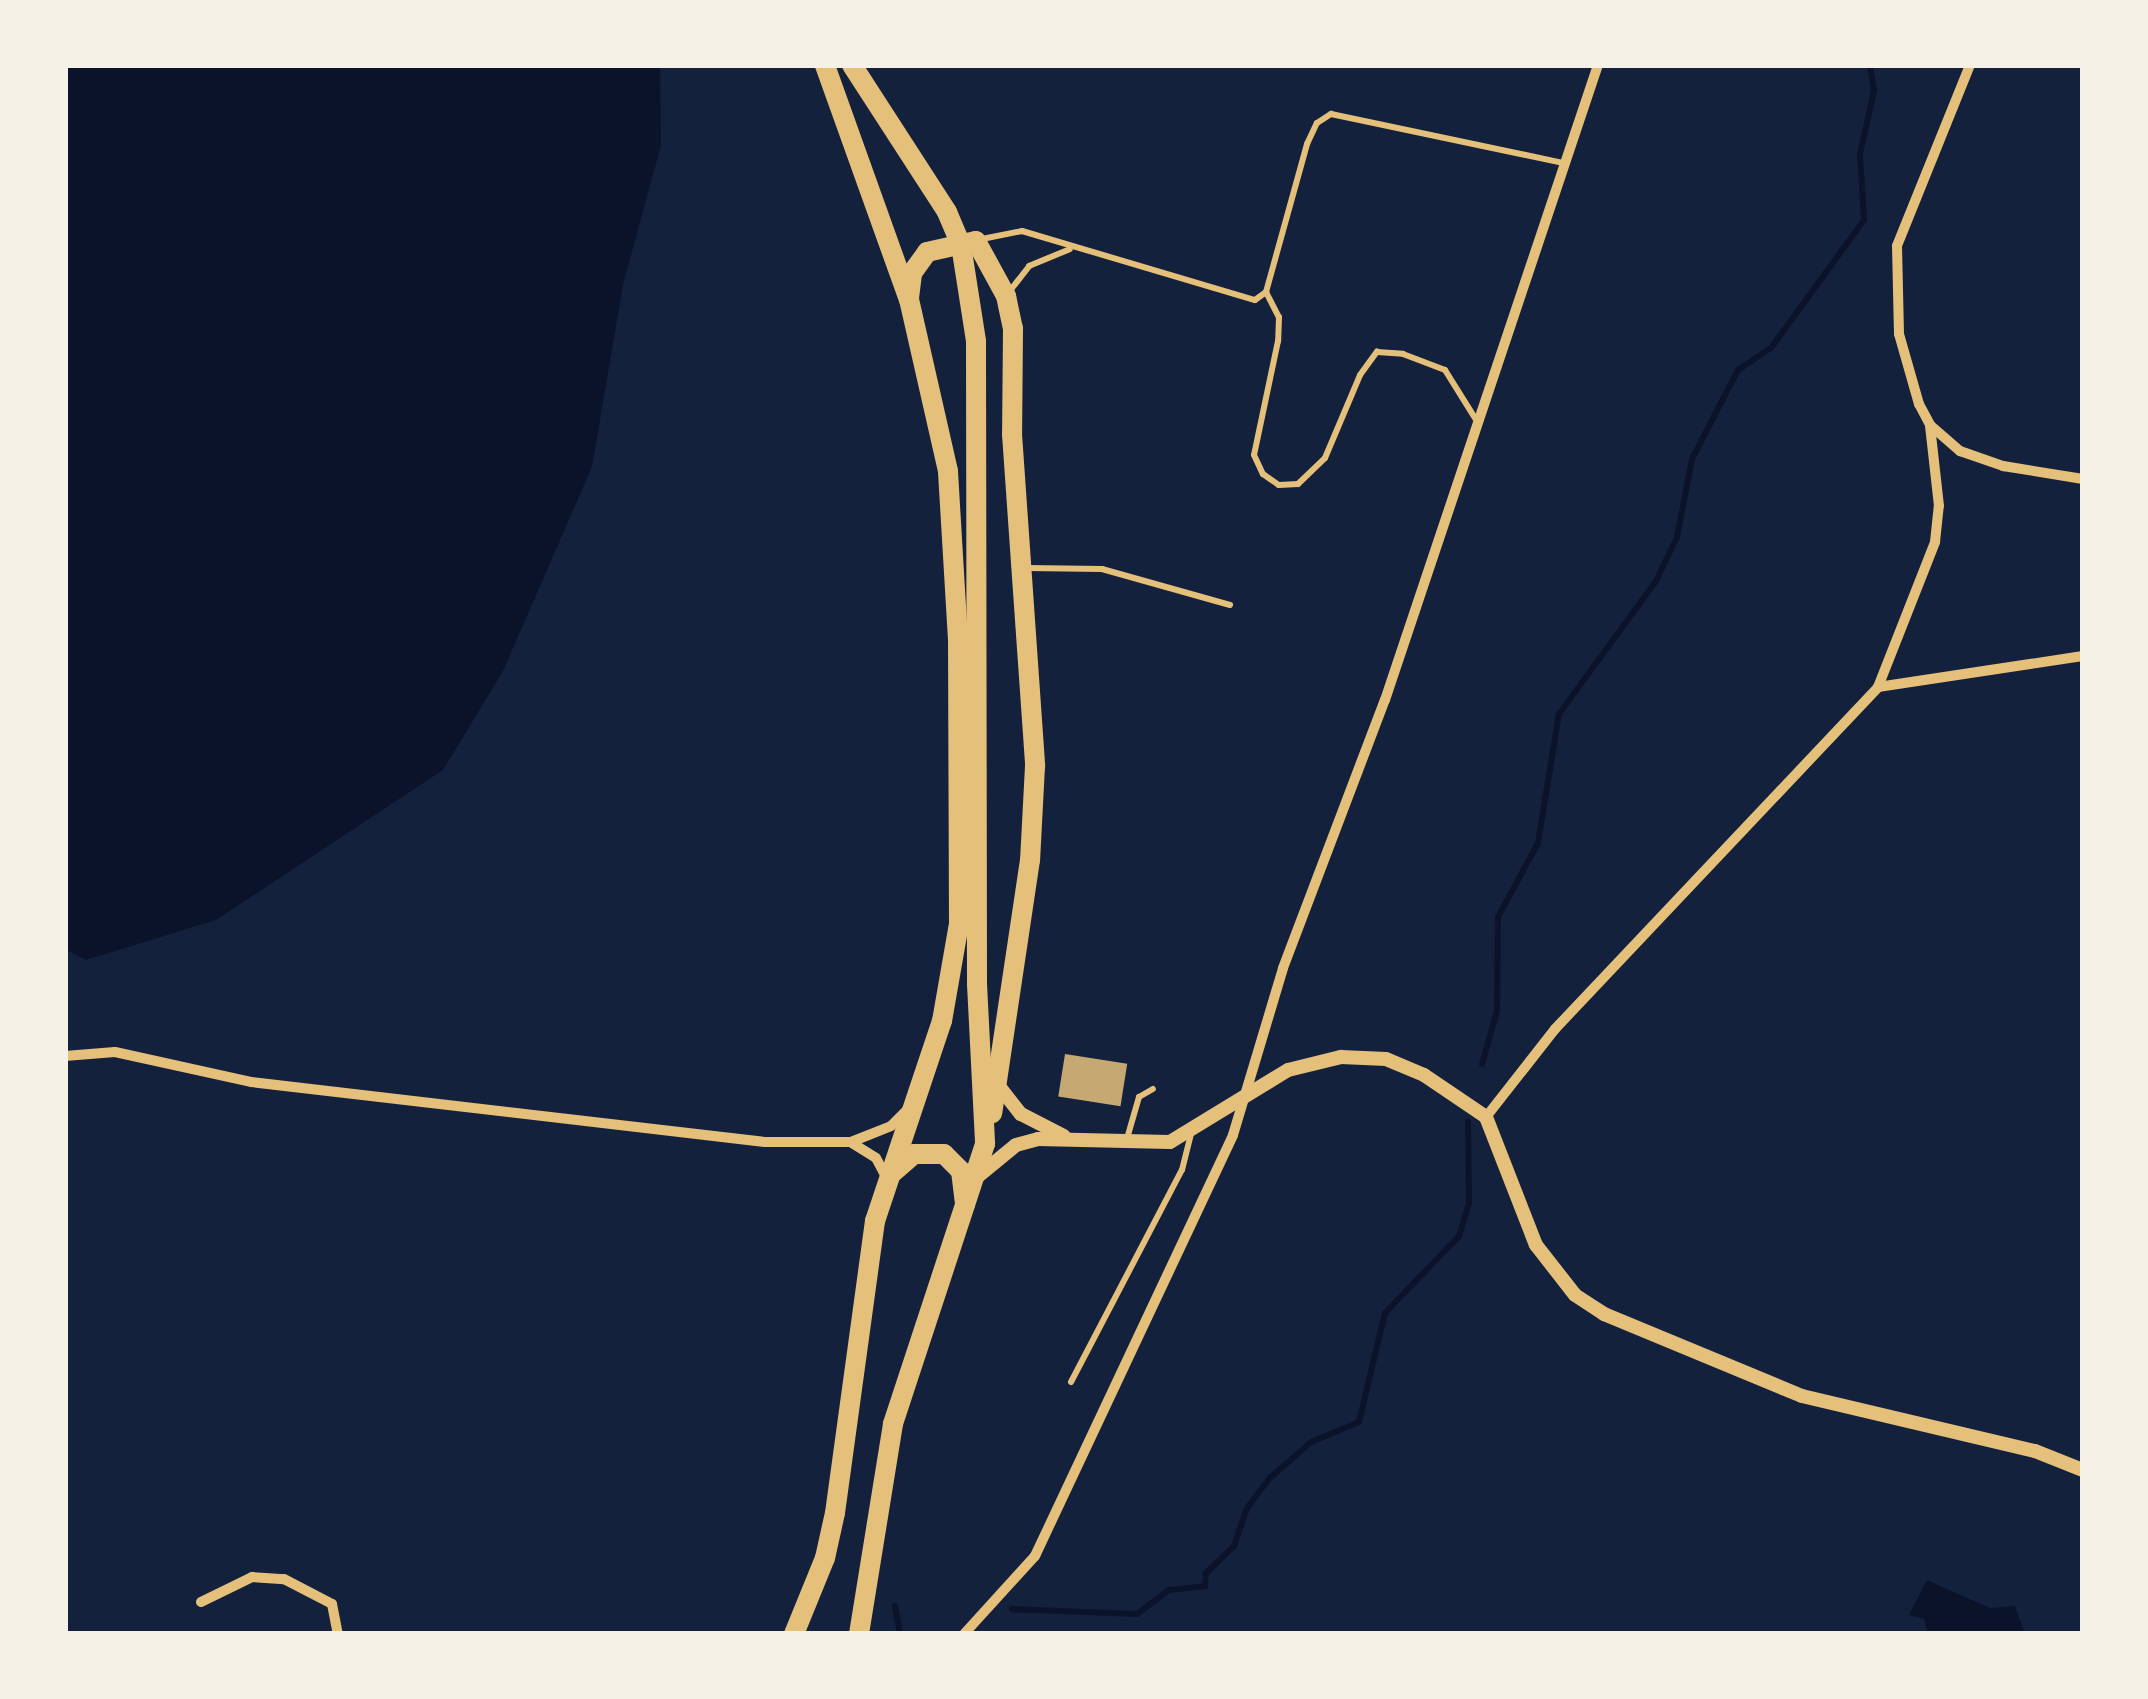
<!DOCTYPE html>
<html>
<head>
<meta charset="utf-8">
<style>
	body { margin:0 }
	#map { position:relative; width:2148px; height:1699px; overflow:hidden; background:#14213d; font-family:Inter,sans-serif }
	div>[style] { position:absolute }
	.water>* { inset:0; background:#0b132b }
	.stream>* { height:6px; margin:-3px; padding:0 3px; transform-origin:3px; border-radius:3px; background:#0b132b }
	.building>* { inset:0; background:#c6a872; transform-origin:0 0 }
	.service>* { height:6px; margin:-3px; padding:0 3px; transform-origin:3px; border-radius:3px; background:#e5c07b }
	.minor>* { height:10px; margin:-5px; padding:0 5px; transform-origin:5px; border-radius:5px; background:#e5c07b }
	.tertiary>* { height:14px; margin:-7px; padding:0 7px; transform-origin:7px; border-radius:7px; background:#e5c07b }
	.trunk>* { height:20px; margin:-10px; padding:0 10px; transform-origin:10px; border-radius:10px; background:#e5c07b }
	span { translate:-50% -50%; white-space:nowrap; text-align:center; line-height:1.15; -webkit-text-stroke:10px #f6f1e7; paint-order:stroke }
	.frame { position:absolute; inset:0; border:68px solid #f6f1e7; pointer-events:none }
</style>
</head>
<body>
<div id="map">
	<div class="water">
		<i style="clip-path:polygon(65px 65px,660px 65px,661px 145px,623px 285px,592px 467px,503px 671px,443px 770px,216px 920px,86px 960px,65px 949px)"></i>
		<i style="clip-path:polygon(1927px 1580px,1990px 1608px,2015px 1606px,2024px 1631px,1928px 1634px,1924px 1619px,1909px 1615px)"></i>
	</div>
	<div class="stream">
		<i style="left:1482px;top:1064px;width:55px;rotate:-74.2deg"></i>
		<i style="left:1497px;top:1011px;width:94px;rotate:-89.4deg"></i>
		<i style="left:1498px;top:917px;width:84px;rotate:-61.6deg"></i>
		<i style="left:1538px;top:843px;width:131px;rotate:-80.8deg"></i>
		<i style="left:1559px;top:714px;width:165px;rotate:-53.9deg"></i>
		<i style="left:1656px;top:581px;width:49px;rotate:-64.5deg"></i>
		<i style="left:1677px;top:537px;width:79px;rotate:-79.1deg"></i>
		<i style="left:1692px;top:459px;width:100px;rotate:-62.7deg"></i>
		<i style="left:1738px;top:370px;width:40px;rotate:-34deg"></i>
		<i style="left:1771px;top:348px;width:158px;rotate:-54deg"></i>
		<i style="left:1864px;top:220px;width:66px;rotate:-93.5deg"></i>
		<i style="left:1860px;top:154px;width:65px;rotate:-77.5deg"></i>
		<i style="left:1874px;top:91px;width:26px;rotate:-99deg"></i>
		<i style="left:895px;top:1606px;width:28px;rotate:80deg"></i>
		<i style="left:1012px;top:1609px;width:125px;rotate:2.3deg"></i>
		<i style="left:1137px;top:1614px;width:40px;rotate:-37deg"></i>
		<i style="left:1169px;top:1590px;width:36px;rotate:-6deg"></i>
		<i style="left:1205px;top:1586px;width:13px;rotate:-86deg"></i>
		<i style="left:1206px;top:1573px;width:39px;rotate:-44deg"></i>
		<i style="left:1234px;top:1546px;width:40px;rotate:-71.1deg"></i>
		<i style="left:1247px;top:1508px;width:38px;rotate:-53deg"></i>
		<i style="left:1270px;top:1478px;width:55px;rotate:-41.3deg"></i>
		<i style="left:1311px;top:1442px;width:52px;rotate:-22.6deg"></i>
		<i style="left:1359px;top:1422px;width:112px;rotate:-76.6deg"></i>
		<i style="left:1385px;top:1313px;width:107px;rotate:-46.1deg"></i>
		<i style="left:1459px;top:1236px;width:34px;rotate:-73deg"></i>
		<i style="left:1469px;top:1203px;width:81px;rotate:-90.7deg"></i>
	</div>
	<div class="building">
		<i style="left:1065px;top:1054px;width:63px;height:43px;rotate:9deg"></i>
	</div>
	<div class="service">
		<i style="left:982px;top:239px;width:41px;rotate:-11.3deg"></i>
		<i style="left:1022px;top:231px;width:243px;rotate:16.5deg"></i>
		<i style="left:1255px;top:300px;width:14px;rotate:-36deg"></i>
		<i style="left:1266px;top:292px;width:154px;rotate:-74.5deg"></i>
		<i style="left:1307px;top:144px;width:23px;rotate:-65deg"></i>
		<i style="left:1317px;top:123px;width:17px;rotate:-33deg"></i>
		<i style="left:1331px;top:114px;width:238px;rotate:11.9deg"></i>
		<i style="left:1009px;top:292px;width:33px;rotate:-52deg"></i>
		<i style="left:1029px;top:266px;width:44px;rotate:-22.5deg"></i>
		<i style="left:1266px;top:292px;width:28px;rotate:63deg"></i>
		<i style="left:1279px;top:317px;width:24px;rotate:92deg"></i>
		<i style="left:1278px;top:341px;width:116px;rotate:101.9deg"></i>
		<i style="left:1254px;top:455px;width:21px;rotate:65deg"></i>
		<i style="left:1263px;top:474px;width:19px;rotate:35deg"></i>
		<i style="left:1279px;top:485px;width:19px;rotate:-3deg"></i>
		<i style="left:1298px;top:484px;width:37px;rotate:-44deg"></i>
		<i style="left:1325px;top:458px;width:90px;rotate:-67.1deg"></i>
		<i style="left:1360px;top:375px;width:29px;rotate:-54deg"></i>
		<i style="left:1377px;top:352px;width:26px;rotate:4deg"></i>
		<i style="left:1403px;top:354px;width:45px;rotate:20.9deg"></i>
		<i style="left:1445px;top:370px;width:57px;rotate:58deg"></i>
		<i style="left:1027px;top:568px;width:75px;rotate:0.8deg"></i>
		<i style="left:1102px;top:569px;width:133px;rotate:15.7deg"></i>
		<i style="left:1126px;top:1142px;width:47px;rotate:-73.9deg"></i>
		<i style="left:1139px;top:1097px;width:16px;rotate:-30deg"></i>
		<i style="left:1071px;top:1382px;width:239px;rotate:-62.4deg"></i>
		<i style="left:1182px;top:1170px;width:38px;rotate:-76deg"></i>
	</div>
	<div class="minor">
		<i style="left:1970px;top:65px;width:195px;rotate:112deg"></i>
		<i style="left:1897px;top:246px;width:88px;rotate:88.7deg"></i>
		<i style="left:1899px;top:334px;width:73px;rotate:74.1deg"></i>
		<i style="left:1919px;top:404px;width:24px;rotate:62deg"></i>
		<i style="left:1930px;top:425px;width:40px;rotate:41deg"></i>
		<i style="left:1960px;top:451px;width:46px;rotate:19.2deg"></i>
		<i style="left:2003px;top:466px;width:81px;rotate:9.2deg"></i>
		<i style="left:1878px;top:687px;width:156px;rotate:-68.5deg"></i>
		<i style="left:1935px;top:542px;width:36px;rotate:-84deg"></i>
		<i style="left:1939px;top:506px;width:81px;rotate:-96.4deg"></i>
		<i style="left:65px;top:1056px;width:50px;rotate:-4.6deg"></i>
		<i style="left:115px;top:1052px;width:139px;rotate:12.4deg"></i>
		<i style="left:251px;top:1082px;width:517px;rotate:6.66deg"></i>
		<i style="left:765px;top:1142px;width:86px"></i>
		<i style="left:851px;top:1142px;width:43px;rotate:-21.8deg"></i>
		<i style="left:891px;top:1126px;width:25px;rotate:-45deg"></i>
		<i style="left:1486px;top:1117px;width:112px;rotate:-51.9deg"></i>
		<i style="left:1555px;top:1029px;width:470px;rotate:-46.6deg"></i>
		<i style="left:1878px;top:687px;width:207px;rotate:-8.6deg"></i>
		<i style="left:852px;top:1143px;width:28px;rotate:32deg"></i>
		<i style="left:876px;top:1158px;width:24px;rotate:62deg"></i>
		<i style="left:201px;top:1602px;width:57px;rotate:-26.1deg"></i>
		<i style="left:252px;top:1577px;width:32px;rotate:4deg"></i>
		<i style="left:284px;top:1579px;width:54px;rotate:27.5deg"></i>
		<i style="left:332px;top:1604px;width:31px;rotate:79deg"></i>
		<i style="left:964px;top:1634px;width:105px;rotate:-47.7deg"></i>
		<i style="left:1035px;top:1556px;width:465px;rotate:-64.8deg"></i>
		<i style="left:1233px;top:1135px;width:174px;rotate:-73.3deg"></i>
		<i style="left:1283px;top:968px;width:287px;rotate:-69.2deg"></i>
		<i style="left:1385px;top:700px;width:670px;rotate:-71.46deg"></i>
	</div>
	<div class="tertiary">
		<i style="left:998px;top:1085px;width:37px;rotate:52deg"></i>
		<i style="left:1021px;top:1114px;width:48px;rotate:27.1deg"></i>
		<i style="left:977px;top:1177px;width:50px;rotate:-39.4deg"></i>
		<i style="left:1016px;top:1145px;width:23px;rotate:-15deg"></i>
		<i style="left:1038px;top:1139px;width:132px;rotate:1.3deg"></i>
		<i style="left:1170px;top:1142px;width:138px;rotate:-31.4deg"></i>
		<i style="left:1288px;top:1070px;width:55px;rotate:-13.8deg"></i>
		<i style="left:1341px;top:1057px;width:45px;rotate:2.5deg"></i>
		<i style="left:1386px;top:1059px;width:41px;rotate:22.8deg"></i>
		<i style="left:1424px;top:1075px;width:75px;rotate:34.1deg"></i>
		<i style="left:1486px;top:1117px;width:137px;rotate:68.7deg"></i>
		<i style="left:1536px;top:1245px;width:63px;rotate:52deg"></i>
		<i style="left:1575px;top:1295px;width:35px;rotate:33deg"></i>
		<i style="left:1604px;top:1314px;width:214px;rotate:22.5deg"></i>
		<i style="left:1802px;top:1396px;width:239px;rotate:13.3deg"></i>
		<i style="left:2035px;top:1451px;width:52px;rotate:21.6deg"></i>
	</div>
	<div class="trunk">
		<i style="left:852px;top:65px;width:175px;rotate:57.1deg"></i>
		<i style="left:947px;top:212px;width:36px;rotate:67deg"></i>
		<i style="left:961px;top:245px;width:97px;rotate:81.1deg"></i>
		<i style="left:976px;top:341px;width:643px;rotate:89.91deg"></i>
		<i style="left:977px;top:984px;width:160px;rotate:87.1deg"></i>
		<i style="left:985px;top:1144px;width:295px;rotate:108.2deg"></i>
		<i style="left:893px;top:1424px;width:213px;rotate:99.2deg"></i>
		<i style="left:909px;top:298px;width:25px;rotate:-83deg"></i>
		<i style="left:912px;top:273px;width:26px;rotate:-54deg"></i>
		<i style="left:927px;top:252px;width:50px;rotate:-12.7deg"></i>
		<i style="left:976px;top:241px;width:63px;rotate:61.4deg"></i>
		<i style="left:1006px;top:296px;width:33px;rotate:78deg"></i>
		<i style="left:1013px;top:328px;width:106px;rotate:90.5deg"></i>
		<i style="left:1012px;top:434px;width:333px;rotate:86deg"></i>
		<i style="left:1035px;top:766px;width:94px;rotate:93deg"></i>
		<i style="left:1030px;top:860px;width:256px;rotate:98.5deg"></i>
		<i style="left:890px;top:1175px;width:32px;rotate:-41deg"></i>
		<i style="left:914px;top:1154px;width:30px"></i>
		<i style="left:944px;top:1154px;width:24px;rotate:45deg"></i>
		<i style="left:961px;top:1171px;width:34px;rotate:83deg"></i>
		<i style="left:794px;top:1634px;width:82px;rotate:-67.8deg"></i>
		<i style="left:825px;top:1558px;width:46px;rotate:-77.5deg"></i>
		<i style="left:835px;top:1513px;width:295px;rotate:-82.2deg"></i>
		<i style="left:875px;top:1221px;width:211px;rotate:-71.5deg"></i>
		<i style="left:942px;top:1021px;width:98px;rotate:-80.1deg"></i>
		<i style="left:959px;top:924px;width:284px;rotate:-90.2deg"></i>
		<i style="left:958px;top:640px;width:169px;rotate:-93.4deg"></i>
		<i style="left:948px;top:471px;width:175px;rotate:-102.8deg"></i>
		<i style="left:909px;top:300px;width:250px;rotate:-109.7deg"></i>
	</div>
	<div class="frame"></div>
</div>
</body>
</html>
